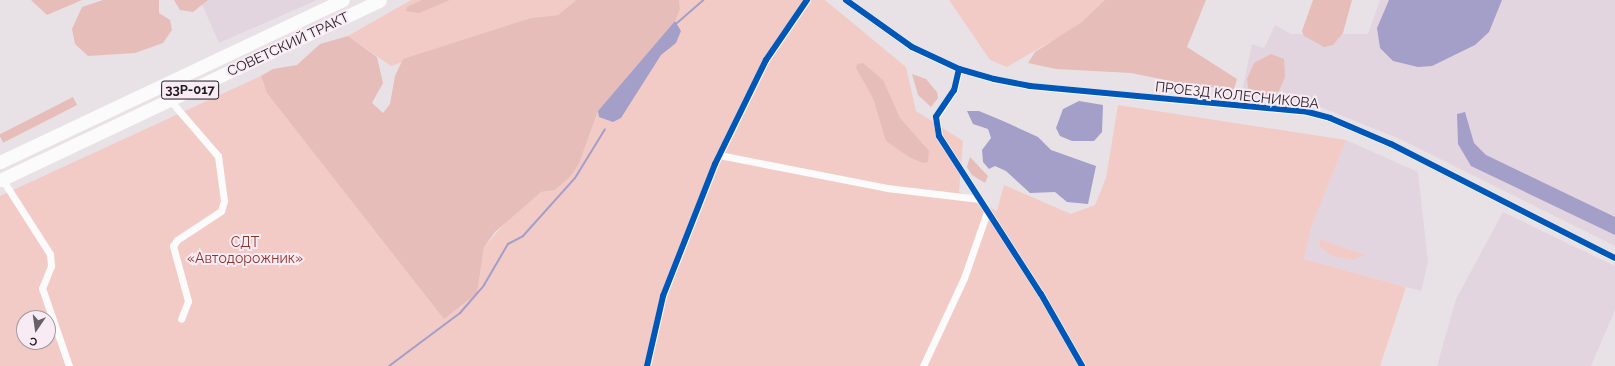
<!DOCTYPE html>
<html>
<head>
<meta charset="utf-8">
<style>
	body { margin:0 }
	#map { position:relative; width:1615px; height:366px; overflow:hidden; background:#e8e2e6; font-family:Raleway,sans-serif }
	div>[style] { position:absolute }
	.built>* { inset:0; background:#e3d5df }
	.green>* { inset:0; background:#f2cbc7 }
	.forest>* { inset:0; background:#e6bdb8; transform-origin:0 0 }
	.water>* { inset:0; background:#a39fc8 }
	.stream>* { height:2px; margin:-1px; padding:0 1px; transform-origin:1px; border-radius:1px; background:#a39fc8 }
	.street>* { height:7px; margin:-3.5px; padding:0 3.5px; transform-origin:3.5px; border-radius:3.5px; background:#fcfbfb }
	.highway>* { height:13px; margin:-6.5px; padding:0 6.5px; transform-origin:6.5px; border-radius:6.5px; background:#fcfbfb }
	.cycleway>* { height:6px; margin:-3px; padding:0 3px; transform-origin:3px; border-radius:3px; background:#0057b8 }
	span { translate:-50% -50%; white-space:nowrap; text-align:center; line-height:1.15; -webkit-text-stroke:4px #f9ebf4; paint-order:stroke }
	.shield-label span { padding:1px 3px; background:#f9ebf4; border:1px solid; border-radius:3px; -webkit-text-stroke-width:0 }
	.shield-label { font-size:13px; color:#211c20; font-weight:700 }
	.street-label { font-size:14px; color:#211c20 }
	.park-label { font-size:14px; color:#89362d }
	.north { position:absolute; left:16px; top:310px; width:40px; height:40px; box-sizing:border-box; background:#f9ebf4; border:1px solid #a3989f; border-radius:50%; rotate:193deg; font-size:11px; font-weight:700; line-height:16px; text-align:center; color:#211c20 }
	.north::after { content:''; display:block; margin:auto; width:14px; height:18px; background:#676165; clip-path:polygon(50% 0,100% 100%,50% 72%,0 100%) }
</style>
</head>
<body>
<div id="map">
	<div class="built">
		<i style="clip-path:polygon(200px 0,317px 0,219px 43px)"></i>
		<i style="clip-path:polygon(1380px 0,1615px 0,1615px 246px,1402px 140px,1308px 102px,1242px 91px,1252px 44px,1264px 48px,1275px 25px,1291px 34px,1368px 34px)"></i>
		<i style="clip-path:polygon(1346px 140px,1418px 172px,1428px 262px,1421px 291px,1304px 259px,1311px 228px)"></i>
		<i style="clip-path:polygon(1503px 212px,1615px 266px,1615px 310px,1591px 366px,1437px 366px,1456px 299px)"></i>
	</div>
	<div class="green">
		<i style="clip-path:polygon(411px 0,576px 0,558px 15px,531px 18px,391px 66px,348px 36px)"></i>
		<i style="clip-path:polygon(evenodd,679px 0,825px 0,906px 67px,916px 111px,963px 141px,959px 192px,997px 211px,1004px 185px,1071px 214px,1095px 205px,1106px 178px,1118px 105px,1346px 140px,1311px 228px,1304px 259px,1406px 287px,1380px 366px,0 366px,0 196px,261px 76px,264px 85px,477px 293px,484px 247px,512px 215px,541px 192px,555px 190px,570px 177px,579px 164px,598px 111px,680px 9px,679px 0,24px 318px,48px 318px,48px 342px,24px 342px,24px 318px)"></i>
		<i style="clip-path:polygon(949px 0,1122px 0,1007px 67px,990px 60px)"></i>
		<i style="clip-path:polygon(1320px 239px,1344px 248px,1365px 255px,1353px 260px,1332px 256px,1320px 247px)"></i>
	</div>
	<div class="forest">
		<i style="clip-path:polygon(31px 0,82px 0,47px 15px)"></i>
		<i style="clip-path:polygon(103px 0,159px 0,159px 13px,170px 20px,172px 30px,163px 43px,135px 53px,88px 56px,75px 44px,72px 29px,82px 7px)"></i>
		<i style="clip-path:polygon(174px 0,208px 0,193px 12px,180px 10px)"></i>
		<i style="clip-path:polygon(422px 0,450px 0,419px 13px,406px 11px,407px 7px)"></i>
		<i style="clip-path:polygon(576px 0,679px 0,680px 9px,675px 21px,598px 111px,579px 164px,570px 177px,555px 190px,541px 192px,495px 232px,484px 247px,477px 293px,444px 319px,267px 93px,261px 76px,273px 69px,297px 65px,320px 44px,348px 36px,377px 57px,383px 83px,372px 103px,383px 113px,390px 104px,395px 76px,403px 59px,531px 18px,558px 15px)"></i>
		<i style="clip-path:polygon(1105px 0,1206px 0,1187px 47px,1237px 79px,1234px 89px,1195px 86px,1131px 73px,1056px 69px,1028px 63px,1035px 52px,1082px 22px)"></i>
		<i style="clip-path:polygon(1313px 0,1352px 0,1343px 33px,1333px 45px,1324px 47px,1304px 36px,1302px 31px)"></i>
		<i style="clip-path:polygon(1271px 54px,1284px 59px,1285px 77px,1279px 91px,1265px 95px,1248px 88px,1247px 79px,1254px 63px)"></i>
		<i style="clip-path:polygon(863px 63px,883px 80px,900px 118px,929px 151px,928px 162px,923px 163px,909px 157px,886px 141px,873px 98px,856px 68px,857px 64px)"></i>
		<i style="clip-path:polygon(912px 74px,926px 79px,937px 92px,938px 98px,931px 107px,918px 95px)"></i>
		<i style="left:73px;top:97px;width:9px;height:83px;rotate:63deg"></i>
		<i style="clip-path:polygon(970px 157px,988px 176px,985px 183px,972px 175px,967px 167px)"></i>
	</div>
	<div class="water">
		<i style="clip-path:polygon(1389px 0,1502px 0,1489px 32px,1475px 45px,1432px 66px,1418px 67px,1393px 61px,1380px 48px,1377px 28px)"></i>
		<i style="clip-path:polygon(675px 21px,681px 31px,676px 43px,661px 55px,621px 118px,613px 122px,599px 117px,598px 111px)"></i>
		<i style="clip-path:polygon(1079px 101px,1103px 105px,1102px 132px,1094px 141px,1072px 141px,1060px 136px,1056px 128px,1063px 109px)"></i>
		<i style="clip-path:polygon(967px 111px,979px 111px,1003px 121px,1038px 137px,1051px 150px,1096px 166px,1088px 204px,1067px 202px,1055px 192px,1030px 193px,1006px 171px,995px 166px,989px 169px,983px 162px,982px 150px,991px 138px,988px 129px,973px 124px)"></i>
		<i style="clip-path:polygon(1465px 112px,1474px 143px,1486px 155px,1615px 217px,1615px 235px,1471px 166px,1458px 144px,1457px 114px)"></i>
	</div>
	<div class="stream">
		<i style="left:677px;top:23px;width:35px;rotate:-41deg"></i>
		<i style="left:389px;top:366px;width:89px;rotate:-36.7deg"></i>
		<i style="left:460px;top:313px;width:37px;rotate:-49deg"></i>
		<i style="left:484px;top:285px;width:48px;rotate:-59.7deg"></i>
		<i style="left:508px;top:244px;width:17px;rotate:-28deg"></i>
		<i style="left:523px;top:236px;width:78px;rotate:-48.1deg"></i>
		<i style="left:575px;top:178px;width:57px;rotate:-58.5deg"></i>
	</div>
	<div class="street">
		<i style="left:846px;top:0;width:81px;rotate:35.5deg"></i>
		<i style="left:912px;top:47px;width:52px;rotate:25.1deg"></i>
		<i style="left:959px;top:69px;width:36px;rotate:16deg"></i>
		<i style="left:994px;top:79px;width:37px;rotate:11deg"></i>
		<i style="left:1030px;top:86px;width:279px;rotate:5.3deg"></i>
		<i style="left:1308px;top:112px;width:23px;rotate:15deg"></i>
		<i style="left:1330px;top:118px;width:66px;rotate:23.1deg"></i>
		<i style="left:1391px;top:144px;width:251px;rotate:27deg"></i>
		<i style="left:959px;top:69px;width:22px;rotate:103deg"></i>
		<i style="left:954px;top:90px;width:32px;rotate:124deg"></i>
		<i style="left:936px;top:117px;width:19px;rotate:81deg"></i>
		<i style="left:939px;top:136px;width:188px;rotate:57.2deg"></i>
		<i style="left:1041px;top:294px;width:83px;rotate:60.3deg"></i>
		<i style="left:169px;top:99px;width:75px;rotate:49.3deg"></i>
		<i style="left:218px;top:156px;width:45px;rotate:82.4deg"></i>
		<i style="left:224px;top:201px;width:10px;rotate:107deg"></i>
		<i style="left:221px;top:211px;width:53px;rotate:146.6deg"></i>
		<i style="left:177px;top:240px;width:7px;rotate:124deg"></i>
		<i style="left:173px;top:246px;width:57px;rotate:74.7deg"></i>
		<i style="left:188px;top:301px;width:19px;rotate:111deg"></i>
		<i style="left:719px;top:155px;width:171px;rotate:11.1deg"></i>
		<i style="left:887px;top:188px;width:93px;rotate:6.8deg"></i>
		<i style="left:2px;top:179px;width:89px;rotate:57.4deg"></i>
		<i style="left:50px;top:254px;width:12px;rotate:85deg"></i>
		<i style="left:51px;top:266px;width:24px;rotate:112deg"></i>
		<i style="left:42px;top:288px;width:83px;rotate:70.9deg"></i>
		<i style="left:647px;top:366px;width:72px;rotate:-77.1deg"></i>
		<i style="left:663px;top:296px;width:142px;rotate:-68.5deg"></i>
		<i style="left:715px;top:164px;width:116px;rotate:-63.9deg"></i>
		<i style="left:766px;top:60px;width:73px;rotate:-55.7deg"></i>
		<i style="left:923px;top:366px;width:97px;rotate:-65deg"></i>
		<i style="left:964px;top:278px;width:70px;rotate:-70.8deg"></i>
	</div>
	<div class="highway">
		<i style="left:0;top:162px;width:379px;rotate:-25.3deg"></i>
		<i style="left:0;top:180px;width:420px;rotate:-25.3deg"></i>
	</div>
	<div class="cycleway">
		<i style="left:846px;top:0;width:81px;rotate:35.5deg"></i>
		<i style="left:912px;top:47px;width:52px;rotate:25.1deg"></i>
		<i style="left:959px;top:69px;width:36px;rotate:16deg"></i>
		<i style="left:994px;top:79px;width:37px;rotate:11deg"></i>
		<i style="left:1030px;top:86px;width:279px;rotate:5.3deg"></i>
		<i style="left:1308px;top:112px;width:23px;rotate:15deg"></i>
		<i style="left:1330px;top:118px;width:66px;rotate:23.1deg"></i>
		<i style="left:1391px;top:144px;width:251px;rotate:27deg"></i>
		<i style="left:959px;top:69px;width:22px;rotate:103deg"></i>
		<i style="left:954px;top:90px;width:32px;rotate:124deg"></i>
		<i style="left:936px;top:117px;width:19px;rotate:81deg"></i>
		<i style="left:939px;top:136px;width:188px;rotate:57.2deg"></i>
		<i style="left:1041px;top:294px;width:83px;rotate:60.3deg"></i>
		<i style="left:647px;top:366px;width:72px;rotate:-77.1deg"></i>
		<i style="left:663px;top:296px;width:142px;rotate:-68.5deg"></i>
		<i style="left:715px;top:164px;width:116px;rotate:-63.9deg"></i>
		<i style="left:766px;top:60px;width:73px;rotate:-55.7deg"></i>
	</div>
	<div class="shield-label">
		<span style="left:190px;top:90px">33Р-017</span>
	</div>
	<div class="street-label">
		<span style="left:288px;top:44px;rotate:-25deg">СОВЕТСКИЙ ТРАКТ</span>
		<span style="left:1237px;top:95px;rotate:6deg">ПРОЕЗД КОЛЕСНИКОВА</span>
	</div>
	<div class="park-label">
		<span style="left:245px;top:250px">СДТ<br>«Автодорожник»</span>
	</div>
	<div class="north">С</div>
</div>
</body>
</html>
